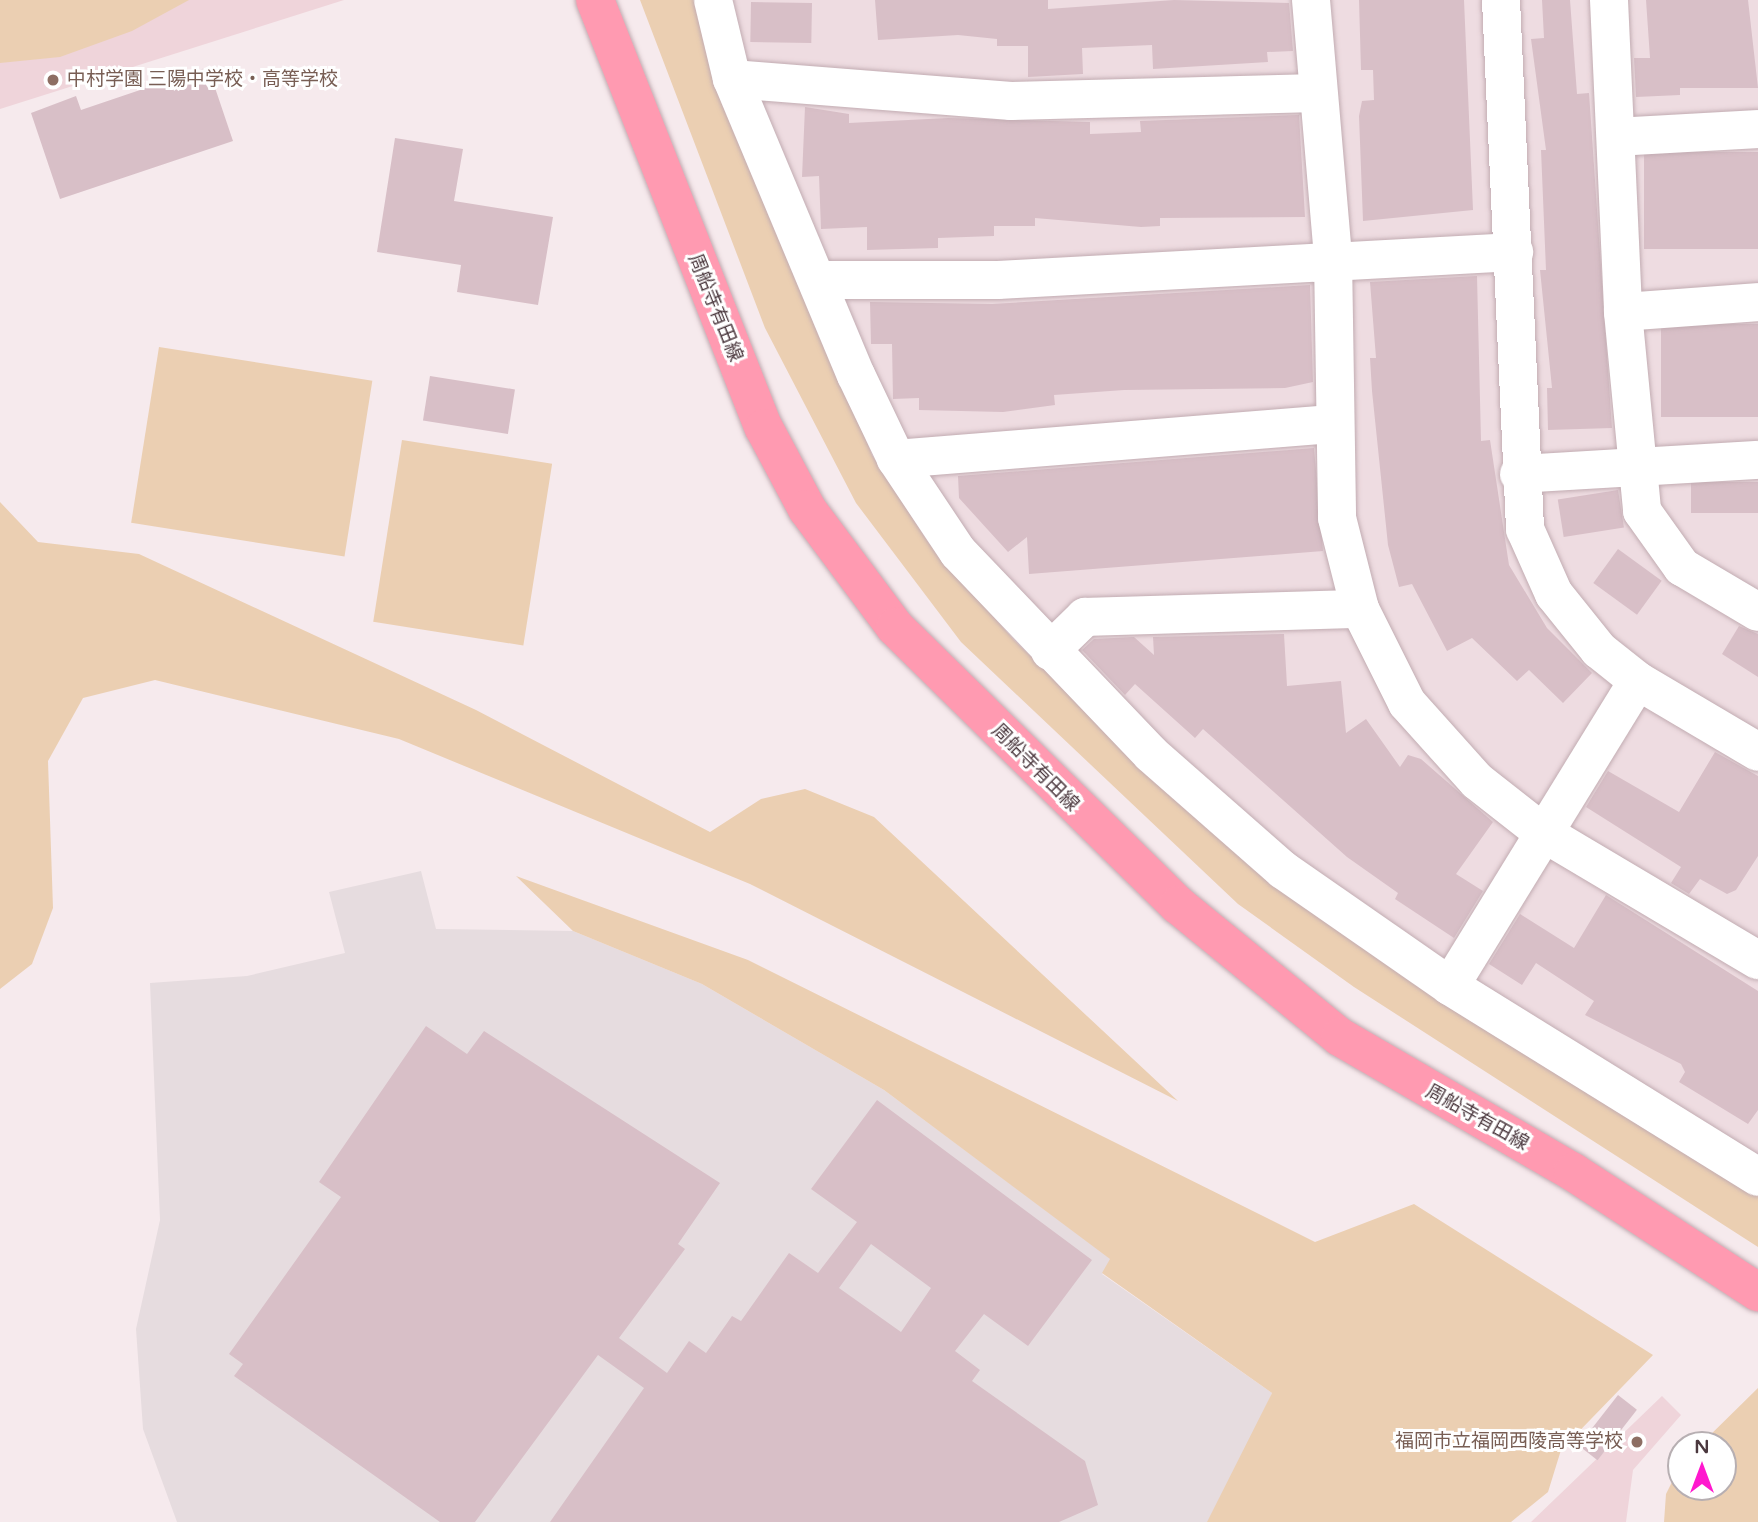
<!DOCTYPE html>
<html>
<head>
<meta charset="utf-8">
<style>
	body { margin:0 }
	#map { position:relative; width:1758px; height:1522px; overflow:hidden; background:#f6eaed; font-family:"Varela Round","Noto Sans JP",sans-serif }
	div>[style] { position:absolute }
	.residential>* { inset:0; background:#eedce1 }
	.industrial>* { inset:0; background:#e6dcdf }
	.education>* { inset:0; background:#efd4da }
	.green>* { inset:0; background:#ebcfb2; transform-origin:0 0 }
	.building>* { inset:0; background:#d8bfc7; transform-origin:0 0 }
	.roads { filter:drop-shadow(0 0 2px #c2acb2) drop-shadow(0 0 2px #c2acb2) }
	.minor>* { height:38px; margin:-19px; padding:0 19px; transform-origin:19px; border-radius:19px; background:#fff }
	.major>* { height:38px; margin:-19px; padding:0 19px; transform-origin:19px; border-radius:19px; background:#ff9ab1 }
	.dots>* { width:19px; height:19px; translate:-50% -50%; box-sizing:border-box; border:4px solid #fff; border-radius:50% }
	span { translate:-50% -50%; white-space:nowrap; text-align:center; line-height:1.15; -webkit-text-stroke:6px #fff; paint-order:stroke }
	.education-label { font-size:19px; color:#785e54 }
	.left { translate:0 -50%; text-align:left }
	.right { translate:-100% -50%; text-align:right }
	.street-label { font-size:19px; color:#4b383e }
	.north { position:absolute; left:1667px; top:1431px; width:70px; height:70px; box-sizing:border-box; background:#fff; border:2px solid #b7afb2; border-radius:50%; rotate:0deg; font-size:19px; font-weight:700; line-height:28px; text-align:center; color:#4b383e }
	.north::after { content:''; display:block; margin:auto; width:24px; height:32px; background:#ff18ce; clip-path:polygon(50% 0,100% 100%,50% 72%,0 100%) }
</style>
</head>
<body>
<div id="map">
	<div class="residential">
		<i style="clip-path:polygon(704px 0,1758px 0,1758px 1170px,1315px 907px,945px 550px)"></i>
	</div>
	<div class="industrial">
		<i style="clip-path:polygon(421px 871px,436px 929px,573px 931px,702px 984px,884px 1090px,1111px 1259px,1102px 1274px,1272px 1393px,1212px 1522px,177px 1522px,143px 1429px,136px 1329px,160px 1220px,150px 983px,247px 976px,345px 953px,329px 892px)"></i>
	</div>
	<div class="education">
		<i style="clip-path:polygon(0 0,344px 0,0 109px)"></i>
		<i style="clip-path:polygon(1662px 1396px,1681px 1415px,1633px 1470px,1626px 1522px,1531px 1522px)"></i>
	</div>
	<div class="green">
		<i style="clip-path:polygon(0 0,189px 0,132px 31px,60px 57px,0 63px)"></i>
		<i style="clip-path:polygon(640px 0,698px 0,872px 455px,928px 542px,1013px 639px,1166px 787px,1758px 1191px,1758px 1247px,1354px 987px,1238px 904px,961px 642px,856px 503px,765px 328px)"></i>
		<i style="left:159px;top:347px;width:216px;height:178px;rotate:9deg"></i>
		<i style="left:402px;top:440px;width:152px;height:184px;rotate:9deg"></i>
		<i style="clip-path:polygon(0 502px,38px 542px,139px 554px,476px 710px,710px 832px,761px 799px,805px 789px,874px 817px,1178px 1101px,750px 884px,399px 739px,155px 680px,83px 698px,48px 761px,53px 908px,32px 964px,0 989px)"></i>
		<i style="clip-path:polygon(516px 876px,748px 960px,1315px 1242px,1414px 1204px,1653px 1355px,1561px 1450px,1548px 1492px,1511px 1522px,1207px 1522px,1272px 1393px,1102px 1273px,1110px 1259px,884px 1090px,702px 984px,573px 931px)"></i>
		<i style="clip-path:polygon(1758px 1388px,1758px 1522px,1664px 1522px,1666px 1494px,1681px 1464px,1681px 1487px,1723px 1487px,1723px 1445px,1700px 1445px)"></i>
	</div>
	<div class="building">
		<i style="clip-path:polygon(875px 0,1048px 0,1048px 9px,1174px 0,1289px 3px,1293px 51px,1267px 52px,1268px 62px,1153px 69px,1152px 45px,1082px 48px,1083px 74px,1028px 77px,1028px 46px,997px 46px,997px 39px,958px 35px,878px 40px)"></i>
		<i style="clip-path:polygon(1359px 0,1464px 0,1473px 210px,1363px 221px,1359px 116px,1362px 101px,1374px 100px,1373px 70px,1361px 70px)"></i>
		<i style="clip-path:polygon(1542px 0,1570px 0,1577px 94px,1589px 93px,1612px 428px,1548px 430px,1547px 388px,1552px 388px,1540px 270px,1546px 270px,1541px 150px,1546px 150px,1531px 39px,1544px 38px)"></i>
		<i style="clip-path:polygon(1646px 0,1748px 0,1758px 88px,1680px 88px,1680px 95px,1636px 97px,1634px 58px,1650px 58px)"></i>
		<i style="left:751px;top:2px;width:61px;height:40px;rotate:1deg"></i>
		<i style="clip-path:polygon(208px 67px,233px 141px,60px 199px,31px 113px,76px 96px,81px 110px)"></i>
		<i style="clip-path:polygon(805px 107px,849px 114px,849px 123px,948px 118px,1090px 122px,1090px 134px,1141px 132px,1140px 121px,1299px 115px,1305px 217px,1160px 218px,1160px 226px,1141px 227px,1035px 218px,1035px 226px,994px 226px,994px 236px,938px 238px,938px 248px,867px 250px,867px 227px,821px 229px,819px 176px,802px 177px)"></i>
		<i style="clip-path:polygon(395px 138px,463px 149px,454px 201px,553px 217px,538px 305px,457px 292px,461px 265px,377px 252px)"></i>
		<i style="left:1758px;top:152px;width:97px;height:114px;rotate:90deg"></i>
		<i style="clip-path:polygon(1477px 276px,1481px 441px,1490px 440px,1509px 565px,1547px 628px,1592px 673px,1563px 703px,1529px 670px,1517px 681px,1472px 638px,1447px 651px,1412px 584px,1399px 587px,1388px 545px,1372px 391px,1370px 358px,1376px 358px,1370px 282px)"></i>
		<i style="clip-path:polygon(1310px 285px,1313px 382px,1285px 388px,1124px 390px,1054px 395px,1055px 405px,1003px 412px,919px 410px,919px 398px,893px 399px,892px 344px,871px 344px,870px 302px,992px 304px)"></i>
		<i style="left:1758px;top:324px;width:93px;height:97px;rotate:90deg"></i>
		<i style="left:430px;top:376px;width:86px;height:45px;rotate:9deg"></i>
		<i style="clip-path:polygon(1314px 448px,1323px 551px,1029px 574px,1027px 537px,1008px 552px,959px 498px,958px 476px)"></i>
		<i style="left:1758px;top:482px;width:31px;height:67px;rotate:90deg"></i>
		<i style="left:1618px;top:490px;width:38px;height:61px;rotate:81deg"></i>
		<i style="left:1618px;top:549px;width:54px;height:42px;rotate:36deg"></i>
		<i style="clip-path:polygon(1739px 626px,1758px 634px,1758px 677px,1722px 654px)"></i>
		<i style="clip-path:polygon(1284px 634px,1287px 686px,1341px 681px,1346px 733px,1366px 719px,1400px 767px,1408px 755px,1421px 759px,1493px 822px,1456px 874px,1483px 891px,1454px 938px,1395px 899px,1398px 893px,1347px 857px,1203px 729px,1195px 738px,1135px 684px,1125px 695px,1082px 650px,1094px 639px,1134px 637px,1154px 655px,1153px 637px)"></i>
		<i style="clip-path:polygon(1715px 752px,1758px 776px,1758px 856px,1736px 890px,1727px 894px,1700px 879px,1689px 894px,1671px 883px,1681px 867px,1586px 807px,1608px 771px,1679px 812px)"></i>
		<i style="clip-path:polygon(1606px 895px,1758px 991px,1758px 1110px,1748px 1124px,1679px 1082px,1685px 1072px,1681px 1064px,1585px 1015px,1594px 1001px,1536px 963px,1522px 985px,1489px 964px,1520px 914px,1574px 948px)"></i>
		<i style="clip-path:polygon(evenodd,426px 1026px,467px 1054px,484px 1031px,720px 1183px,678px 1244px,685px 1249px,619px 1338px,667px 1373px,689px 1341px,706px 1353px,732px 1316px,741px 1321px,789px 1253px,818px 1273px,857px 1222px,811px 1189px,877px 1100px,1092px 1260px,1028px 1346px,984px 1314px,955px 1351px,980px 1370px,972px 1381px,1085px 1461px,1098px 1505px,1059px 1522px,550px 1522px,644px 1388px,598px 1355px,475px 1522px,440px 1522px,234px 1376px,243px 1364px,229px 1354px,341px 1197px,319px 1182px,426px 1026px,871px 1244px,931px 1288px,901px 1332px,839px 1288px,871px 1244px)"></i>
		<i style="left:1618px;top:1395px;width:24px;height:64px;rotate:38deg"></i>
	</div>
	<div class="roads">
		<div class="minor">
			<i style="left:713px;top:0;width:81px;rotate:76.5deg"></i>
			<i style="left:732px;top:79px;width:321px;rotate:67.3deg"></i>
			<i style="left:856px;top:375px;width:93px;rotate:64.5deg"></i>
			<i style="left:896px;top:459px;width:112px;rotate:56.3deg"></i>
			<i style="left:958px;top:552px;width:279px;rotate:46.3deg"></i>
			<i style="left:1151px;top:754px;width:176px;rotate:41.3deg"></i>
			<i style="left:1283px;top:870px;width:203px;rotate:34.8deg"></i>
			<i style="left:1450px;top:986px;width:362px;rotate:31.8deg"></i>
			<i style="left:1311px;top:0;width:258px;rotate:85.1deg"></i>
			<i style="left:1333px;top:257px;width:261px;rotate:89.1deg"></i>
			<i style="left:1337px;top:518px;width:94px;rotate:75.8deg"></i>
			<i style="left:1360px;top:609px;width:105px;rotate:63.4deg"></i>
			<i style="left:1407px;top:703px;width:105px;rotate:48.1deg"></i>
			<i style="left:1477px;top:781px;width:83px;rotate:38.1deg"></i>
			<i style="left:1542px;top:832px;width:251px;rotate:30.7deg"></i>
			<i style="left:1501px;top:0;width:530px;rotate:87.4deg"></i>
			<i style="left:1525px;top:529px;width:71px;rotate:66deg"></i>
			<i style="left:1554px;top:594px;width:72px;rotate:51.2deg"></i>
			<i style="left:1599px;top:650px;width:50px;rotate:38.5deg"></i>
			<i style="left:1638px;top:681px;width:139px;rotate:30.6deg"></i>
			<i style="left:1609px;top:0;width:312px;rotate:87.4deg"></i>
			<i style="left:1623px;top:312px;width:200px;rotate:84.5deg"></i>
			<i style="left:1642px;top:511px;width:69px;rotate:54.5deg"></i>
			<i style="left:1682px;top:567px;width:88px;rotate:30.6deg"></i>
			<i style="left:732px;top:79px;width:280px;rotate:4.5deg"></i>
			<i style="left:1011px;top:101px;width:306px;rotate:-1.5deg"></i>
			<i style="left:1616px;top:137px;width:142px;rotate:-3.2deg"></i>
			<i style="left:821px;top:280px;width:177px"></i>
			<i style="left:998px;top:280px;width:517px;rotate:-3.11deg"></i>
			<i style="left:1623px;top:312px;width:135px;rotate:-4.2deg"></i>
			<i style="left:896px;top:459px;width:440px;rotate:-4.6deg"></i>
			<i style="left:1519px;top:474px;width:239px;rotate:-3.4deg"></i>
			<i style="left:1050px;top:651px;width:49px;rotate:-44.2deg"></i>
			<i style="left:1085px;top:617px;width:275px;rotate:-1.7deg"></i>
			<i style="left:1450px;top:986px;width:358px;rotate:-58.4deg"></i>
		</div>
		<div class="major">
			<i style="left:595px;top:0;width:460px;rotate:68.5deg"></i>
			<i style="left:764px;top:428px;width:92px;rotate:62deg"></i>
			<i style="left:807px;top:509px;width:147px;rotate:53.3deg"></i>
			<i style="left:895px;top:627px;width:397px;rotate:44.5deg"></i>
			<i style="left:1178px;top:905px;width:209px;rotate:39.2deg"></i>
			<i style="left:1340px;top:1037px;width:269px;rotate:30.1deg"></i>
			<i style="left:1573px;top:1172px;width:221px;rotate:33deg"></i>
		</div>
	</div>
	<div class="dots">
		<i style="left:53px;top:80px;background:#8d6e63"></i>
		<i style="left:1637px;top:1442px;background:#8d6e63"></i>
	</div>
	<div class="education-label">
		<span class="left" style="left:67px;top:80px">中村学園 三陽中学校・高等学校</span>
		<span class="right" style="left:1623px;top:1442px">福岡市立福岡西陵高等学校</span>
	</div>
	<div class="street-label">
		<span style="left:715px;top:308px;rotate:68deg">周船寺有田線</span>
		<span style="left:1035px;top:768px;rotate:45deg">周船寺有田線</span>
		<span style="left:1477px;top:1118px;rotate:29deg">周船寺有田線</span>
	</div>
	<div class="north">N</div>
</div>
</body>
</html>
